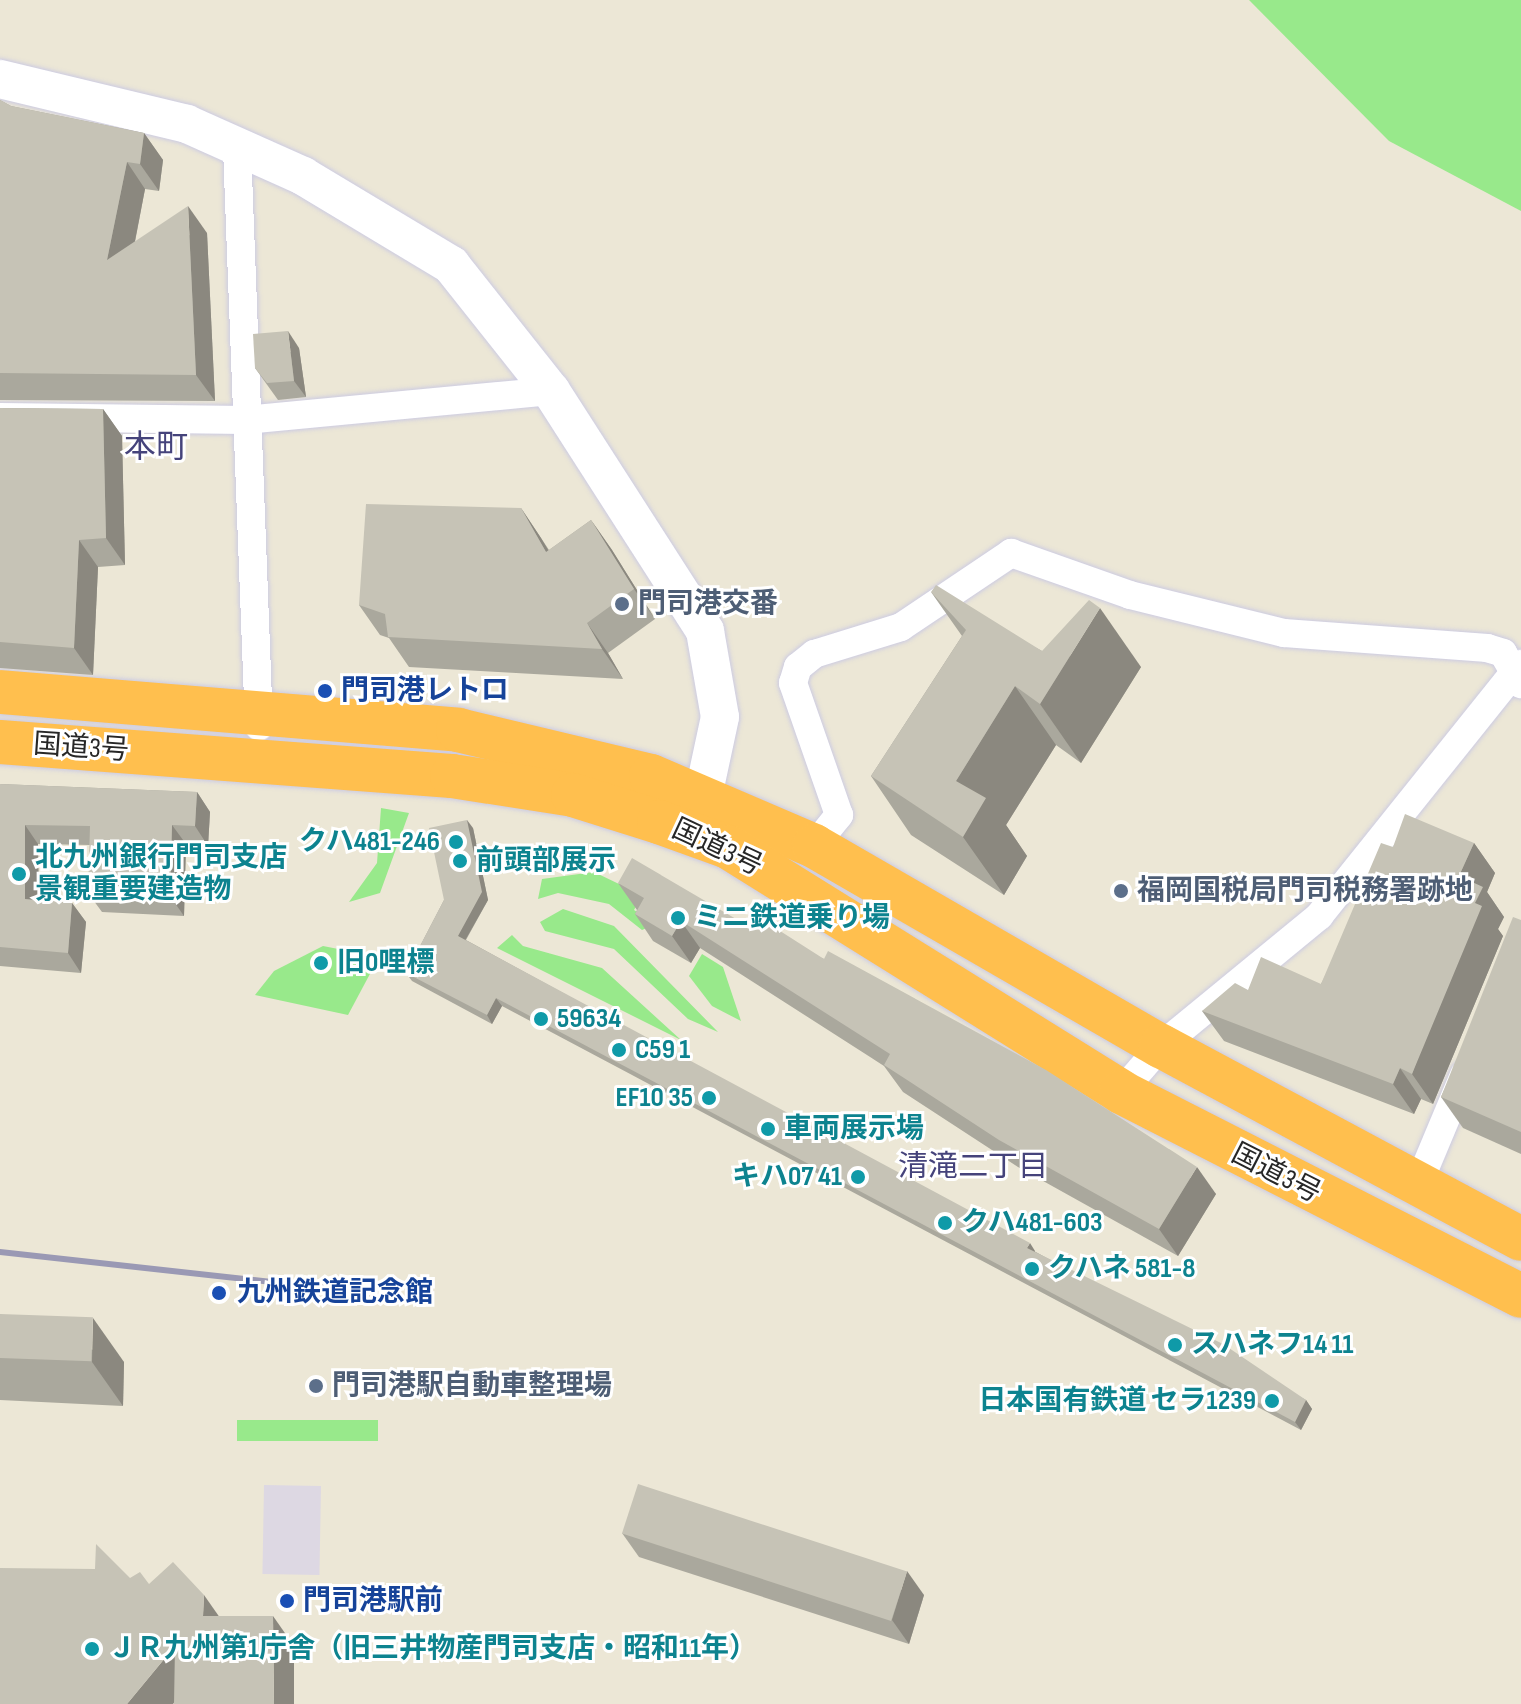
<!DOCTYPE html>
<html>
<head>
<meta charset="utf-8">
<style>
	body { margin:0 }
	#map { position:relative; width:1521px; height:1704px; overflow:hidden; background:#ece7d6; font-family:"Sofia Sans Condensed","Noto Sans JP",sans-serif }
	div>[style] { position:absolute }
	.industrial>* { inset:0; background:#ddd8e3; transform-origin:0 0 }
	.green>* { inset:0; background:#98e98b; transform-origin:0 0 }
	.roads { filter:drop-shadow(0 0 2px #cccbe2) drop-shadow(0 0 2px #cccbe2) }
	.street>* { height:28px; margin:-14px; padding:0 14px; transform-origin:14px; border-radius:14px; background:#fff }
	.secondary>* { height:38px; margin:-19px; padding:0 19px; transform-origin:19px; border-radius:19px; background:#fff }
	.highway>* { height:44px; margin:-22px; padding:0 22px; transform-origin:22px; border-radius:22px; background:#ffbf4e }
	.rail>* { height:6px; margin:-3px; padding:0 3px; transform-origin:3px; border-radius:3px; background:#9a99b4 }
	.wall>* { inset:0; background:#aaa89d }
	.shaded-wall>* { inset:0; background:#8b887f }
	.building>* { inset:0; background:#c6c3b6; transform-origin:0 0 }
	.dots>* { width:22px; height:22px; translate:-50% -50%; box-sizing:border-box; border:4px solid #fff; border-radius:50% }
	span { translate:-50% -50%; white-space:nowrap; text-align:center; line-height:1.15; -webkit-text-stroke:6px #fff; paint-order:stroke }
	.service-label { font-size:28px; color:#4e5e75; font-weight:700 }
	.left { translate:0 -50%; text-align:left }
	.transit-label { font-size:28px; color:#164399; font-weight:700 }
	.street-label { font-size:28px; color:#272727 }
	.culture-label { font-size:28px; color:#0d838f; font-weight:700 }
	.right { translate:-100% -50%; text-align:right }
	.neighbourhood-label { font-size:30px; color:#45437b }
	.quarter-label { font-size:32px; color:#45437b }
</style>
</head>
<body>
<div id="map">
	<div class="industrial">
		<i style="left:264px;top:1485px;width:57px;height:89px;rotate:1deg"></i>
	</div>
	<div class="green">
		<i style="clip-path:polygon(1249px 0,1521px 0,1521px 211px,1389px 141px)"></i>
		<i style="clip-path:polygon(381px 808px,409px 813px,380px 893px,349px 902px,377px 863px)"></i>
		<i style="clip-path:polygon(594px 872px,642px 895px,634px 910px,653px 922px,649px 927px,642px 930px,609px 904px,558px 893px,538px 899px,542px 879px)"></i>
		<i style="clip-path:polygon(563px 909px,614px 926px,718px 1032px,688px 1019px,614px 949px,545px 931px,540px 922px)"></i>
		<i style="clip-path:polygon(512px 935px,523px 946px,602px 968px,681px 1040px,497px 948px)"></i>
		<i style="clip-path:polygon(323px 946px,379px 957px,348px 1015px,255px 995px,274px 971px)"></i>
		<i style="clip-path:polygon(702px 954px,723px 967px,741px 1021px,712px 1006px,689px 976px)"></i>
		<i style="left:378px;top:1420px;width:21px;height:141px;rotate:90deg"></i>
	</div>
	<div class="roads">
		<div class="street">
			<i style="left:237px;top:148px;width:579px;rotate:87.82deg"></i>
			<i style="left:0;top:417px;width:245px;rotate:0.7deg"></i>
			<i style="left:245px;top:420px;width:307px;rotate:-5.4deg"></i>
			<i style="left:814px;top:846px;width:40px;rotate:-51deg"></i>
			<i style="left:839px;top:815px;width:140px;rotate:-109.2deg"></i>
			<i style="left:793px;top:683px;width:17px;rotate:-73deg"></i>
			<i style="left:798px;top:667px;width:21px;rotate:-39deg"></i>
			<i style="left:814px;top:654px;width:91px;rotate:-17.2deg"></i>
			<i style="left:901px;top:627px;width:133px;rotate:-33.9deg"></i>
			<i style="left:1011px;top:553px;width:126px;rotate:19.4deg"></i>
			<i style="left:1130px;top:595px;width:159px;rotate:13.9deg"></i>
			<i style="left:1284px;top:633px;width:204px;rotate:4.2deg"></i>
			<i style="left:1487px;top:648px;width:17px;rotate:17deg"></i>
			<i style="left:1503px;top:653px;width:36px;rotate:60deg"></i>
			<i style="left:1121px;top:1092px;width:61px;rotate:-49deg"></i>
			<i style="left:1161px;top:1046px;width:205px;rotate:-39.4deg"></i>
			<i style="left:1319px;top:916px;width:323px;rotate:-51.3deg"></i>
			<i style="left:1418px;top:1185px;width:119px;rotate:-67.3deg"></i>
		</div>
		<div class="secondary">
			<i style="left:0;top:79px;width:192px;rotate:13.5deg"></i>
			<i style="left:187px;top:124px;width:127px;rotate:24.1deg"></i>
			<i style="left:303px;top:176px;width:173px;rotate:31deg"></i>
			<i style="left:451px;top:265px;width:161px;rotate:51.6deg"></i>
			<i style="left:551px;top:391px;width:285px;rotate:57.3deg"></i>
			<i style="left:705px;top:631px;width:87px;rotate:80.1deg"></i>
			<i style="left:720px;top:717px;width:81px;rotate:102.1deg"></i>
		</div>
		<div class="highway">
			<i style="left:0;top:692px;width:460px;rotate:4.7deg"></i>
			<i style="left:458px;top:730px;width:198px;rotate:13.4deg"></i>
			<i style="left:651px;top:776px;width:177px;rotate:23.2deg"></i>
			<i style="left:814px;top:846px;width:401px;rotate:30deg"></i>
			<i style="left:1161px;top:1046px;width:408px;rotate:28.2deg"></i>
			<i style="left:0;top:742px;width:453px;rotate:4.3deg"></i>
			<i style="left:452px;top:776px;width:122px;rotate:8.9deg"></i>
			<i style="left:573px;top:795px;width:90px;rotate:17.4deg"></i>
			<i style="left:659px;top:822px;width:73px;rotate:19.9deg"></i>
			<i style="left:728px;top:847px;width:463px;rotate:31.9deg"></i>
			<i style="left:1121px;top:1092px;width:449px;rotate:27deg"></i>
		</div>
	</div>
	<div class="rail">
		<i style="left:0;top:1252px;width:357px;rotate:6.3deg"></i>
	</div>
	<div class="wall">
		<i style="clip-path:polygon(0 100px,11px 106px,144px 133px,163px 160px,159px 191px,145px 189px,135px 242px,207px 233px,215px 401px,0 400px)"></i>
		<i style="clip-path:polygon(299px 348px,306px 397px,278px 400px,255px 368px)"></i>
		<i style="clip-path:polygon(0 408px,103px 409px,122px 436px,125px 565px,98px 567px,93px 675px,0 668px)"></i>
		<i style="clip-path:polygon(521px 508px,549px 550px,591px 520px,612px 550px,655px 619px,608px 653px,623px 679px,409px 667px,389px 638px,380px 635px,359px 605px)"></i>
		<i style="clip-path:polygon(931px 592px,1042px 651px,1141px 667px,1081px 763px,1056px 745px,1006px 825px,1027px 856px,1004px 895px,911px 835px,871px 776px,962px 636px)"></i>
		<i style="clip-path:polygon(0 784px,197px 792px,210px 812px,208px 846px,186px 844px,184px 916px,102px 912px,88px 893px,90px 845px,38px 844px,39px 900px,72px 903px,86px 922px,81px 973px,0 966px)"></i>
		<i style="clip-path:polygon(473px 828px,488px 900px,466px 940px,1306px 1400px,1312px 1409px,1301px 1430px,502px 1006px,492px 1024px,412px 981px,406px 973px,444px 900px)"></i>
		<i style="clip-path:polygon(1474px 843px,1495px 873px,1487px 892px,1504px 917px,1498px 929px,1503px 936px,1433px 1104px,1421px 1099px,1414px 1114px,1224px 1041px,1202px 1011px,1248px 990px,1321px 984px,1393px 847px)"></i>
		<i style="clip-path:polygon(618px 883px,748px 926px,824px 959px,1216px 1194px,1178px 1256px,1018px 1167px,903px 1092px,884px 1066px,700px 948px,691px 963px,653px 941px,635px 914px,637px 910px)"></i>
		<i style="clip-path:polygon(1521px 920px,1521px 1154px,1463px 1128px,1441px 1097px)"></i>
		<i style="clip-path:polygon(0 1314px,124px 1362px,123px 1406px,0 1400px)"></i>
		<i style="clip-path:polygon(622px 1533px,924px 1595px,909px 1644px,639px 1557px)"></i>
	</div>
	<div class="shaded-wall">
		<i style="clip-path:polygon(144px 133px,163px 160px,159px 191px,140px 164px)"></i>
		<i style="clip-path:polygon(127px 162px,145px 189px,126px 287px,107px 260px)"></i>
		<i style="clip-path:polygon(188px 206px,207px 233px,215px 401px,196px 375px)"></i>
		<i style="clip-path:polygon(288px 331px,299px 348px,306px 397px,294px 381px)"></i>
		<i style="clip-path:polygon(103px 409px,122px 436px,125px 565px,106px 538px)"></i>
		<i style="clip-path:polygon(521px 508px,541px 538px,567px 582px,546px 552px)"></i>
		<i style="clip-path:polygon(591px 520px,612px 550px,655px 619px,634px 589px)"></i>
		<i style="clip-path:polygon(79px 540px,98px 567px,93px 675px,74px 648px)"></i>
		<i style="clip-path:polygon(1100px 608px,1141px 667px,1081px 763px,1040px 704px)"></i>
		<i style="clip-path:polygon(587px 623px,608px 653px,623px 679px,602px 649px)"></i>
		<i style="clip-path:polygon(1015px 686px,1056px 745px,1006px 825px,1027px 856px,1004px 895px,963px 837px,956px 781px)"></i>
		<i style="clip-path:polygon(197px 792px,210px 812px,208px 846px,195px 826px)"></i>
		<i style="clip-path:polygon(467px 820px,473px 828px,488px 900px,463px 944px,458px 936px)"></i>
		<i style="clip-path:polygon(25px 825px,38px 844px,39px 918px,25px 899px)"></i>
		<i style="clip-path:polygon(172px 825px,186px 844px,184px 916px,170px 896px)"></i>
		<i style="clip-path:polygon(1474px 843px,1495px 873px,1487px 892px,1504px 917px,1498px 929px,1503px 936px,1433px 1104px,1412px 1074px,1475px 903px,1459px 876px)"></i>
		<i style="clip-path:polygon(72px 903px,86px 922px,81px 973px,68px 953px)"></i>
		<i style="clip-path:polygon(681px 921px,700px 948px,691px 963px,672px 936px)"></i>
		<i style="clip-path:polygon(496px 998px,502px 1006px,492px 1024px,487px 1015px)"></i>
		<i style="clip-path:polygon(1400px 1068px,1421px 1099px,1414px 1114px,1393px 1084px)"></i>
		<i style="clip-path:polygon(1197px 1167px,1216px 1194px,1178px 1256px,1159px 1229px)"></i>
		<i style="clip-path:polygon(1030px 1243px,1035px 1251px,1033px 1256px,1027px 1248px)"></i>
		<i style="clip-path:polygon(93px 1318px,124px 1362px,123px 1406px,92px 1362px)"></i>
		<i style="clip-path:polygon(1306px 1400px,1312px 1409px,1301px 1430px,1295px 1422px)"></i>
		<i style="clip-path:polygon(907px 1571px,924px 1595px,909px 1644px,892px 1620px)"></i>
		<i style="clip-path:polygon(204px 1595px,225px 1625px,203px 1616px)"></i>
		<i style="clip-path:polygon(273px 1616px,294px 1646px,294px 1704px,274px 1704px)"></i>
		<i style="clip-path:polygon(175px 1646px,196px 1676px,173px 1704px,127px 1704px)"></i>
	</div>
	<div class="building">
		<i style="clip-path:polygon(0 100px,11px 106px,144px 133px,140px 164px,127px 162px,107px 260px,188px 206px,196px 375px,0 373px)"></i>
		<i style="clip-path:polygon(288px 331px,294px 381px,267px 383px,255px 368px,253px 334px)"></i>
		<i style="clip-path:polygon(0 408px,103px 409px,106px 538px,79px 540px,74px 648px,0 642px)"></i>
		<i style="clip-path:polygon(366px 504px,521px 508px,546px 552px,591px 520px,634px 589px,587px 623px,602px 649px,388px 637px,385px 614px,359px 605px)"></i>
		<i style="clip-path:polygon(936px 585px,1042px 651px,1089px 600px,1100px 608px,1040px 704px,1015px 686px,956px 781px,986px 798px,963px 837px,871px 776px,966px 630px,931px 592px)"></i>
		<i style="clip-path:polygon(0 784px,197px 792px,195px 826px,172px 825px,170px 896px,88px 893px,90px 826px,25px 825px,25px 899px,72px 903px,68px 953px,0 947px)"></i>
		<i style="clip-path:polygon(1405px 814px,1474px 843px,1459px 876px,1483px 887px,1475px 903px,1482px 906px,1412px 1074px,1400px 1068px,1393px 1084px,1202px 1011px,1235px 983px,1248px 990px,1261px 957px,1321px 984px,1381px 843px,1393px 847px)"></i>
		<i style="clip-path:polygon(467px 820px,482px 892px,458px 936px,1030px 1243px,1027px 1248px,1223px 1344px,1306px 1400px,1295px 1422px,496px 998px,487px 1015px,406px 973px,444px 900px,429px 828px)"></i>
		<i style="clip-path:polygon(632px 858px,748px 926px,755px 915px,824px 959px,828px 951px,1046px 1070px,1197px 1167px,1159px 1229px,999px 1140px,884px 1065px,890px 1054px,681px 921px,672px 936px,635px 914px,644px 898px,618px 883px)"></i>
		<i style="clip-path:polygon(1513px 917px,1521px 920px,1521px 1132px,1441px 1097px)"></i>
		<i style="left:0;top:1314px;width:93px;height:44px;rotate:2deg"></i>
		<i style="left:638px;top:1484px;width:283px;height:52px;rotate:18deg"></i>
		<i style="clip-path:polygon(96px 1544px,130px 1578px,140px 1572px,149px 1584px,173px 1562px,204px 1595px,203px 1616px,273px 1616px,274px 1704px,174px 1704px,175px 1646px,127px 1704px,0 1704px,0 1568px,95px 1569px)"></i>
	</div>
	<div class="dots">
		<i style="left:622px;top:604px;background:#5c6f8a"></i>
		<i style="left:325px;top:691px;background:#1a4fb4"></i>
		<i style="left:456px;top:842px;background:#0f9aa8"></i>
		<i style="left:460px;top:861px;background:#0f9aa8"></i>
		<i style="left:19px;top:874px;background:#0f9aa8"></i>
		<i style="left:1121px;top:891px;background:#5c6f8a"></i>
		<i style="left:678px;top:918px;background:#0f9aa8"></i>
		<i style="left:321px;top:963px;background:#0f9aa8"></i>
		<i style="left:541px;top:1019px;background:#0f9aa8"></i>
		<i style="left:619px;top:1050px;background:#0f9aa8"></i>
		<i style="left:709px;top:1098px;background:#0f9aa8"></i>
		<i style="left:768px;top:1129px;background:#0f9aa8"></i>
		<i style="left:858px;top:1177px;background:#0f9aa8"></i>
		<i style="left:945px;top:1223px;background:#0f9aa8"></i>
		<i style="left:1032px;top:1269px;background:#0f9aa8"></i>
		<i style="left:219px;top:1293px;background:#1a4fb4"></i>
		<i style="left:1175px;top:1345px;background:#0f9aa8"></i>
		<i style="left:316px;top:1386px;background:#5c6f8a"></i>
		<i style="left:1272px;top:1401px;background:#0f9aa8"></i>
		<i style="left:287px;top:1601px;background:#1a4fb4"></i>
		<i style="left:92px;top:1649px;background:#0f9aa8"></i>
	</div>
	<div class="service-label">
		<span class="left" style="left:638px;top:604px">門司港交番</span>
		<span class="left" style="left:1137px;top:891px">福岡国税局門司税務署跡地</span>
		<span class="left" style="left:332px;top:1386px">門司港駅自動車整理場</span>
	</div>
	<div class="transit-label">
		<span class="left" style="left:341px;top:691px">門司港レトロ</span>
		<span class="left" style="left:237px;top:1293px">九州鉄道記念館</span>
		<span class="left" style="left:303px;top:1601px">門司港駅前</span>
	</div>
	<div class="street-label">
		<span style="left:81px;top:748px;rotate:4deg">国道3号</span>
		<span style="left:717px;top:848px;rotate:25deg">国道3号</span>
		<span style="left:1276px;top:1174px;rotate:27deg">国道3号</span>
	</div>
	<div class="culture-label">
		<span class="right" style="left:440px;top:842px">クハ481-246</span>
		<span class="left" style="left:35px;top:874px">北九州銀行門司支店<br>景観重要建造物</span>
		<span class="left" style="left:476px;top:861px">前頭部展示</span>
		<span class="left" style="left:694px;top:918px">ミニ鉄道乗り場</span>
		<span class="left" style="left:337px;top:963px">旧0哩標</span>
		<span class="left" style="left:557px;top:1019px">59634</span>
		<span class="left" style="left:635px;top:1050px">C59 1</span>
		<span class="right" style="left:693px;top:1098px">EF10 35</span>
		<span class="left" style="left:784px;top:1129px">車両展示場</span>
		<span class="right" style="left:842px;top:1177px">キハ07 41</span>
		<span class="left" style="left:961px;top:1223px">クハ481-603</span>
		<span class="left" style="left:1048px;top:1269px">クハネ 581-8</span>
		<span class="left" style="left:1191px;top:1345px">スハネフ14 11</span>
		<span class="right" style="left:1256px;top:1401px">日本国有鉄道 セラ1239</span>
		<span class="left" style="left:108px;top:1649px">ＪＲ九州第1庁舎（旧三井物産門司支店・昭和11年）</span>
	</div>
	<div class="neighbourhood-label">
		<span style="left:973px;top:1167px">清滝二丁目</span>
	</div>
	<div class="quarter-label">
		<span style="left:156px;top:448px">本町</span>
	</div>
</div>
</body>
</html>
